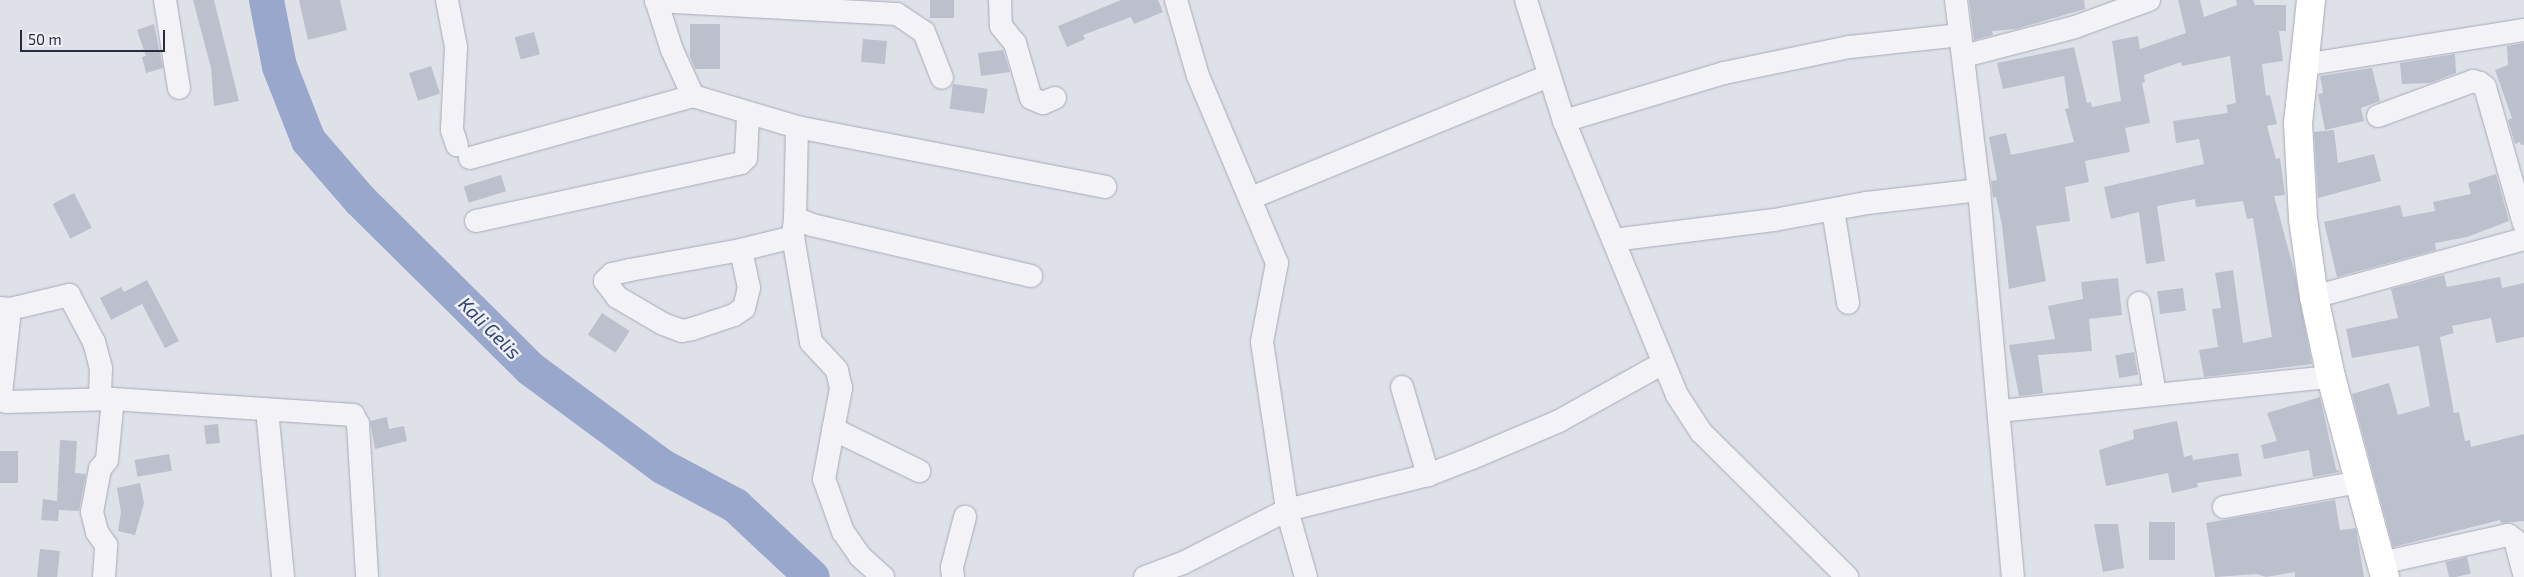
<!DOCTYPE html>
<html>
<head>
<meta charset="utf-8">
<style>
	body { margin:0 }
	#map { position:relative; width:2524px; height:577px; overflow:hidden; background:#dfe1e9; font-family:"Exo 2",sans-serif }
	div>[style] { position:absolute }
	.river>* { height:35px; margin:-17.5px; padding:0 17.5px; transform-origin:17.5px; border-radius:17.5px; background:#98a7cb }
	.building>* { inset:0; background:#bcbfcc; transform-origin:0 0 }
	.roads { filter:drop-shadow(0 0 1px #a8aab7) drop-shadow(0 0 1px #a8aab7) }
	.street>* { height:22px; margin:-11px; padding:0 11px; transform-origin:11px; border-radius:11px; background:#f2f2f7 }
	.secondary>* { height:28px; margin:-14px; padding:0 14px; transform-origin:14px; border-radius:14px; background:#fff }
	span { translate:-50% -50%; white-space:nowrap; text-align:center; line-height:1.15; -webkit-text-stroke:5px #eef0f6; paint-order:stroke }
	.water-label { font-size:19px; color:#2f4277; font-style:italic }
	.scale { position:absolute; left:20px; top:30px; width:145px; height:22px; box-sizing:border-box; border:2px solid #272b41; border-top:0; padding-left:6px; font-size:15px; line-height:18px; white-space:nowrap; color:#272b41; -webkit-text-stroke:4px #eef0f6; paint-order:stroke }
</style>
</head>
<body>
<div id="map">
	<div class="river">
		<i style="left:266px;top:0;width:67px;rotate:78.9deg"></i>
		<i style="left:279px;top:66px;width:79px;rotate:68.6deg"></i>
		<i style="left:308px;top:140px;width:79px;rotate:49.1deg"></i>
		<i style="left:360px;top:200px;width:240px;rotate:44.7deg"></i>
		<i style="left:531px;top:369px;width:163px;rotate:36.5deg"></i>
		<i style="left:662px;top:466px;width:83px;rotate:28.1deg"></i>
		<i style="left:735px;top:505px;width:105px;rotate:43.1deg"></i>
	</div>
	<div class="building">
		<i style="clip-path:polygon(193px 0,214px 0,239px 101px,214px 106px,211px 68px)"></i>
		<i style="clip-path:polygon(299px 0,340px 0,347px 30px,308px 40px)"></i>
		<i style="left:930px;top:0;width:24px;height:18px"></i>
		<i style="clip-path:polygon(1121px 0,1158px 0,1163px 12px,1134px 24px,1131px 17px,1083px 35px,1085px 39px,1067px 47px,1058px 26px)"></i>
		<i style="clip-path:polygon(1969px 0,2084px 0,2085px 9px,2016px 29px,1992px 31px,1993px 35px,1974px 40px)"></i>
		<i style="clip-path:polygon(2178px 0,2200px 0,2204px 17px,2237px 5px,2236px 0,2253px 0,2255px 5px,2286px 5px,2286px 31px,2279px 31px,2283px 61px,2262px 64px,2266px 96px,2270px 95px,2277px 124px,2267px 126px,2276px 159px,2280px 158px,2285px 195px,2274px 196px,2295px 274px,2312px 364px,2204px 377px,2199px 350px,2218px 347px,2212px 309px,2221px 308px,2215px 273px,2233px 270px,2243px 343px,2272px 337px,2253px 218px,2247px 219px,2243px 201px,2196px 207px,2195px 199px,2157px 206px,2165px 261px,2146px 264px,2139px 212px,2111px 219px,2104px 187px,2204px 164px,2199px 139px,2176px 143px,2173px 121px,2228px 113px,2226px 105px,2236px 103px,2230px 56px,2182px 66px,2181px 62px,2144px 75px,2145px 82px,2142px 83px,2150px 123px,2125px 128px,2130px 152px,2085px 161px,2089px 182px,2065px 187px,2070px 221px,2036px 226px,2046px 281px,2009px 289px,2002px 225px,1996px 197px,1993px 198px,1991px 181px,1997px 180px,1989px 137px,2006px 133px,2011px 155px,2074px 142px,2065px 109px,2069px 108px,2064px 76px,2003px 89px,1997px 63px,2074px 47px,2087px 103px,2091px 102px,2092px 107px,2121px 101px,2112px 41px,2138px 36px,2140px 49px,2186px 33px)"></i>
		<i style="clip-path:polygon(154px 24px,163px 68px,146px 73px,142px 57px,146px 56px,137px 30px)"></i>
		<i style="clip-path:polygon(690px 24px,720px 24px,720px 69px,695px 69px,690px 57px)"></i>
		<i style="left:534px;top:32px;width:23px;height:20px;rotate:75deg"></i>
		<i style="left:863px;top:39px;width:24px;height:23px;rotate:5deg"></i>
		<i style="clip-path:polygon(2524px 43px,2524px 145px,2521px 145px,2520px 142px,2515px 144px,2508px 120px,2512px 118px,2495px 70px,2508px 65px,2507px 46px)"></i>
		<i style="clip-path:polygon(1003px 50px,1010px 72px,981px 76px,978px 53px)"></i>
		<i style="clip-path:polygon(2455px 54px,2456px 73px,2430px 83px,2402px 84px,2400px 63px)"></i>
		<i style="left:431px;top:66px;width:29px;height:23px;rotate:72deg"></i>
		<i style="clip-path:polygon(2372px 68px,2380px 101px,2361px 108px,2364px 121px,2325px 130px,2318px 94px,2323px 93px,2320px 76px)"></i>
		<i style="left:953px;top:84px;width:35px;height:25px;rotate:8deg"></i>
		<i style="clip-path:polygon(2334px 130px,2338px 163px,2374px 154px,2381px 181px,2318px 198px,2314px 132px)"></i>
		<i style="clip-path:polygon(2496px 174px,2509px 221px,2467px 237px,2435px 243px,2436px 250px,2337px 277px,2324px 222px,2400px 205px,2403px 217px,2435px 211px,2433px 202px,2471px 194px,2468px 183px)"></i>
		<i style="left:501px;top:175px;width:17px;height:39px;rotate:73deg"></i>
		<i style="left:74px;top:193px;width:39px;height:24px;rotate:63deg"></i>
		<i style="clip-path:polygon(2444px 275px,2447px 287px,2500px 277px,2502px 288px,2524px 283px,2524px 337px,2496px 343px,2491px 318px,2452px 326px,2454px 333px,2440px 337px,2454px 413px,2459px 412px,2465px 441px,2470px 440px,2471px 447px,2524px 434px,2524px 521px,2501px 523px,2500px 520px,2393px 547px,2352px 394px,2389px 383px,2398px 415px,2430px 406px,2419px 346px,2352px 358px,2346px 329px,2398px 318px,2391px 289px)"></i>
		<i style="clip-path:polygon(2118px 278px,2122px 315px,2089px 319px,2092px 351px,2038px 355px,2043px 393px,2019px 396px,2009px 345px,2055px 339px,2048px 306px,2083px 299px,2081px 282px)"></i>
		<i style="clip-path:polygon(147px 280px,179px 341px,165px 348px,142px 304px,111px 320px,100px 298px,121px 287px,124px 292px)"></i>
		<i style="left:2183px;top:288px;width:23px;height:26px;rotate:83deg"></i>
		<i style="left:602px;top:313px;width:33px;height:26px;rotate:33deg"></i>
		<i style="left:2134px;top:352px;width:23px;height:19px;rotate:80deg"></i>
		<i style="clip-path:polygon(2320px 397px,2336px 469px,2340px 472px,2313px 477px,2309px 450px,2264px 459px,2261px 445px,2277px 441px,2267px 413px)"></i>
		<i style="clip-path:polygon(387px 417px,389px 429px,404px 426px,407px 441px,375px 449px,370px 421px)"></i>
		<i style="clip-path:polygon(2177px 421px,2184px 457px,2192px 455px,2193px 460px,2238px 453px,2242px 476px,2197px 483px,2198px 487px,2172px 493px,2168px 473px,2106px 486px,2099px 450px,2134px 439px,2133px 430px)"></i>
		<i style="left:218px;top:424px;width:19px;height:14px;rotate:84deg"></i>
		<i style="clip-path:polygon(60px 440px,77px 441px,75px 473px,86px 474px,79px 511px,59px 510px,58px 521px,41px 520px,43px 499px,57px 501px)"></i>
		<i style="left:0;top:451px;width:18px;height:32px"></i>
		<i style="left:169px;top:454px;width:17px;height:35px;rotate:80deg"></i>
		<i style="clip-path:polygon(140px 483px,144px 503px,135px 535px,118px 531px,121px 512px,117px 488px)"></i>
		<i style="clip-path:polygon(2335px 500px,2340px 530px,2356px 528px,2364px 577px,2295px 577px,2295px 572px,2266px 577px,2257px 574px,2215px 577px,2206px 523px)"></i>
		<i style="left:2149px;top:522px;width:26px;height:38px"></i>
		<i style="clip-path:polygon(2094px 524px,2118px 524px,2124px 568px,2103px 572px)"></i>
		<i style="left:40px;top:549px;width:20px;height:28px;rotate:6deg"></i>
		<i style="left:2467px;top:557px;width:17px;height:22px;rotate:77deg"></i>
	</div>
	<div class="roads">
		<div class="street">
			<i style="left:165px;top:0;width:89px;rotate:81deg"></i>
			<i style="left:447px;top:0;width:48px;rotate:79.2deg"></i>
			<i style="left:456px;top:47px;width:83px;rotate:92.8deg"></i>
			<i style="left:452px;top:130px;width:16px;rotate:72deg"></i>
			<i style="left:656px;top:0;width:52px;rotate:72.3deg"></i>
			<i style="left:672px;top:50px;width:51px;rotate:65.5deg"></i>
			<i style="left:693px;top:96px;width:109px;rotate:16.6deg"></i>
			<i style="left:1000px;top:0;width:26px;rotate:88deg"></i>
			<i style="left:1001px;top:26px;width:22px;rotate:51deg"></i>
			<i style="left:1015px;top:43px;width:57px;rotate:73.8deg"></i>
			<i style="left:1031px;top:98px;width:13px;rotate:23deg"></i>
			<i style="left:1043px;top:103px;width:13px;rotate:-23deg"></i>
			<i style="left:1176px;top:0;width:79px;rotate:73.9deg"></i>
			<i style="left:1198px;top:76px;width:203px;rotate:67.1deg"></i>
			<i style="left:1277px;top:263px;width:80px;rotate:100.8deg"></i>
			<i style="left:1262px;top:342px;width:170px;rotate:81.5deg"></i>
			<i style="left:1287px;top:510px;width:70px;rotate:74.2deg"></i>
			<i style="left:1526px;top:0;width:127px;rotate:72.6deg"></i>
			<i style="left:1564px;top:121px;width:296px;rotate:67.6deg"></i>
			<i style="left:1677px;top:395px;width:44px;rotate:57deg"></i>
			<i style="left:1701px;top:432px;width:206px;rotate:44.8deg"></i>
			<i style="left:1956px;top:0;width:191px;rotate:83.1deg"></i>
			<i style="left:1979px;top:190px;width:388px;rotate:85deg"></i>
			<i style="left:656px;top:1px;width:241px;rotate:3.1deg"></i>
			<i style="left:897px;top:14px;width:32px;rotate:34deg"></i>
			<i style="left:924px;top:32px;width:49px;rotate:68.6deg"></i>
			<i style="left:1964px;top:56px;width:115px;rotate:-14.6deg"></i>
			<i style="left:2075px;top:27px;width:79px;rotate:-20deg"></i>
			<i style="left:2303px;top:65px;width:224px;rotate:-9deg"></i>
			<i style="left:2378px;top:116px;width:101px;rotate:-20.2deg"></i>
			<i style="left:2473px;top:81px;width:7px;rotate:16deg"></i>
			<i style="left:2480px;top:83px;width:6px;rotate:39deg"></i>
			<i style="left:2485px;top:87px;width:142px;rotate:74.1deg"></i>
			<i style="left:1564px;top:121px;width:167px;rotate:-16.7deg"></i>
			<i style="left:1724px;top:73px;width:129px;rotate:-11.7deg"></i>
			<i style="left:1850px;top:47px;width:111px;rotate:-6.2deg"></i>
			<i style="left:470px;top:158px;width:231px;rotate:-15.5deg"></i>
			<i style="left:1251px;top:198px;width:321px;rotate:-22.3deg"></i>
			<i style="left:1833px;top:210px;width:94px;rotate:80.8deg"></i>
			<i style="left:795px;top:218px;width:91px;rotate:-88.7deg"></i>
			<i style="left:797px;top:127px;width:314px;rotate:11deg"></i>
			<i style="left:476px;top:221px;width:271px;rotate:-12.3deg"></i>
			<i style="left:741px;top:163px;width:7px;rotate:-45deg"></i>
			<i style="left:746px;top:158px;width:43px;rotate:-87.3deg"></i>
			<i style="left:1613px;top:240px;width:162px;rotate:-7.1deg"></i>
			<i style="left:1774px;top:220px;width:95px;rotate:-10.4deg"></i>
			<i style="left:1867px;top:203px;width:113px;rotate:-6.6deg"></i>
			<i style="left:741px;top:250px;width:113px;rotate:169.8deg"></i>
			<i style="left:630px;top:270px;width:18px;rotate:167deg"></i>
			<i style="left:612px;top:274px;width:10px;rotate:135deg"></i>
			<i style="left:605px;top:281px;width:20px;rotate:53deg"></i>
			<i style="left:617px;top:297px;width:53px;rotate:30.4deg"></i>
			<i style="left:663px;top:324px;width:20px;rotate:20deg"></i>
			<i style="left:682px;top:331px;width:10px;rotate:-11deg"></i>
			<i style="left:692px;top:329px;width:44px;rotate:-18.4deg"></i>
			<i style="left:734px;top:315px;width:12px;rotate:-35deg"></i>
			<i style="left:744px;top:308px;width:21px;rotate:-76deg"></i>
			<i style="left:749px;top:288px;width:39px;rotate:-102deg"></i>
			<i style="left:741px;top:250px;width:54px;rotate:-14deg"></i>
			<i style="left:2314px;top:297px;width:218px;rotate:-15.4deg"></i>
			<i style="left:2139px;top:303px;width:92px;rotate:80deg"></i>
			<i style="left:0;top:308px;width:10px;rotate:6deg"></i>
			<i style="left:10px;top:309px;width:61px;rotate:-13.3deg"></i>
			<i style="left:69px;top:295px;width:53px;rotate:62deg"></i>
			<i style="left:94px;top:342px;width:27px;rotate:75deg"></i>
			<i style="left:101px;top:368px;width:31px;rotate:92deg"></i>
			<i style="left:10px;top:309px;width:85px;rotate:96deg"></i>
			<i style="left:1px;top:394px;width:9px;rotate:58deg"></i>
			<i style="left:6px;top:402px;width:107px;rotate:-1.6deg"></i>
			<i style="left:113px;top:399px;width:241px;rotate:3.8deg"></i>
			<i style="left:353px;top:415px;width:10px;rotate:61deg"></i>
			<i style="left:358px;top:424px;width:153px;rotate:86.6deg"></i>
			<i style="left:1402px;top:387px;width:92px;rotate:73.5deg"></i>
			<i style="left:267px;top:410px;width:168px;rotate:84.5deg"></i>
			<i style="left:2000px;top:411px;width:333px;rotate:-5.9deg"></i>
			<i style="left:833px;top:429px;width:96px;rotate:26deg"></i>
			<i style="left:2224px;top:507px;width:137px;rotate:-10.5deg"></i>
			<i style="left:2381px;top:563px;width:130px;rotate:-12.4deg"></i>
			<i style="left:2508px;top:535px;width:9px;rotate:36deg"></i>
			<i style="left:2515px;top:540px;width:35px;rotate:75deg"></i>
			<i style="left:104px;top:577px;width:32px;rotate:-86deg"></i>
			<i style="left:106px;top:545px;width:16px;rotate:-125deg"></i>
			<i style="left:97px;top:532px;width:21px;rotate:-104deg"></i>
			<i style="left:92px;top:512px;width:44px;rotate:-79.5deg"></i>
			<i style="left:100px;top:469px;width:11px;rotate:-52deg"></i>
			<i style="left:107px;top:460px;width:61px;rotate:-84.4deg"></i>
			<i style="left:883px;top:577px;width:31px;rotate:-138deg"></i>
			<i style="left:860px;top:556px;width:29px;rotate:-125deg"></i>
			<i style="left:843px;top:532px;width:56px;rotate:-109.7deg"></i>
			<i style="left:824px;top:479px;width:93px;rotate:-79.4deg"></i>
			<i style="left:841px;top:388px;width:18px;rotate:-103deg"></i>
			<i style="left:837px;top:370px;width:38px;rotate:-133deg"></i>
			<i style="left:811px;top:342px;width:107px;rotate:-99.7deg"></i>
			<i style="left:793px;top:237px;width:19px;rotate:-84deg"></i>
			<i style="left:795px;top:218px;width:18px;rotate:22deg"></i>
			<i style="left:812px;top:225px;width:225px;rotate:13.1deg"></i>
			<i style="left:953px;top:577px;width:10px;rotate:-96deg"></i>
			<i style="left:952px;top:567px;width:52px;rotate:-75.4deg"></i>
			<i style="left:1145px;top:577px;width:40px;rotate:-20.2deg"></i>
			<i style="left:1183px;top:563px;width:117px;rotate:-27deg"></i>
			<i style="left:1287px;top:510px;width:145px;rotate:-13.9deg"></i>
			<i style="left:1428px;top:475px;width:47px;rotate:-21.1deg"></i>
			<i style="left:1472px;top:458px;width:95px;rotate:-23deg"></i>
			<i style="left:1559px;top:421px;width:119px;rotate:-29.1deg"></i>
		</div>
		<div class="secondary">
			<i style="left:2311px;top:0;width:124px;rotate:96deg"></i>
			<i style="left:2298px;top:123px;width:96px;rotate:87deg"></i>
			<i style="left:2303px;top:219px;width:79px;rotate:82deg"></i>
			<i style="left:2314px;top:297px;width:82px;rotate:78deg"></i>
			<i style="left:2331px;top:377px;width:207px;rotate:74.9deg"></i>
		</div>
	</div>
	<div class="water-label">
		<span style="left:490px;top:328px;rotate:45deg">Kali Gelis</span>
	</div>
	<div class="scale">50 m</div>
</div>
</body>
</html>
